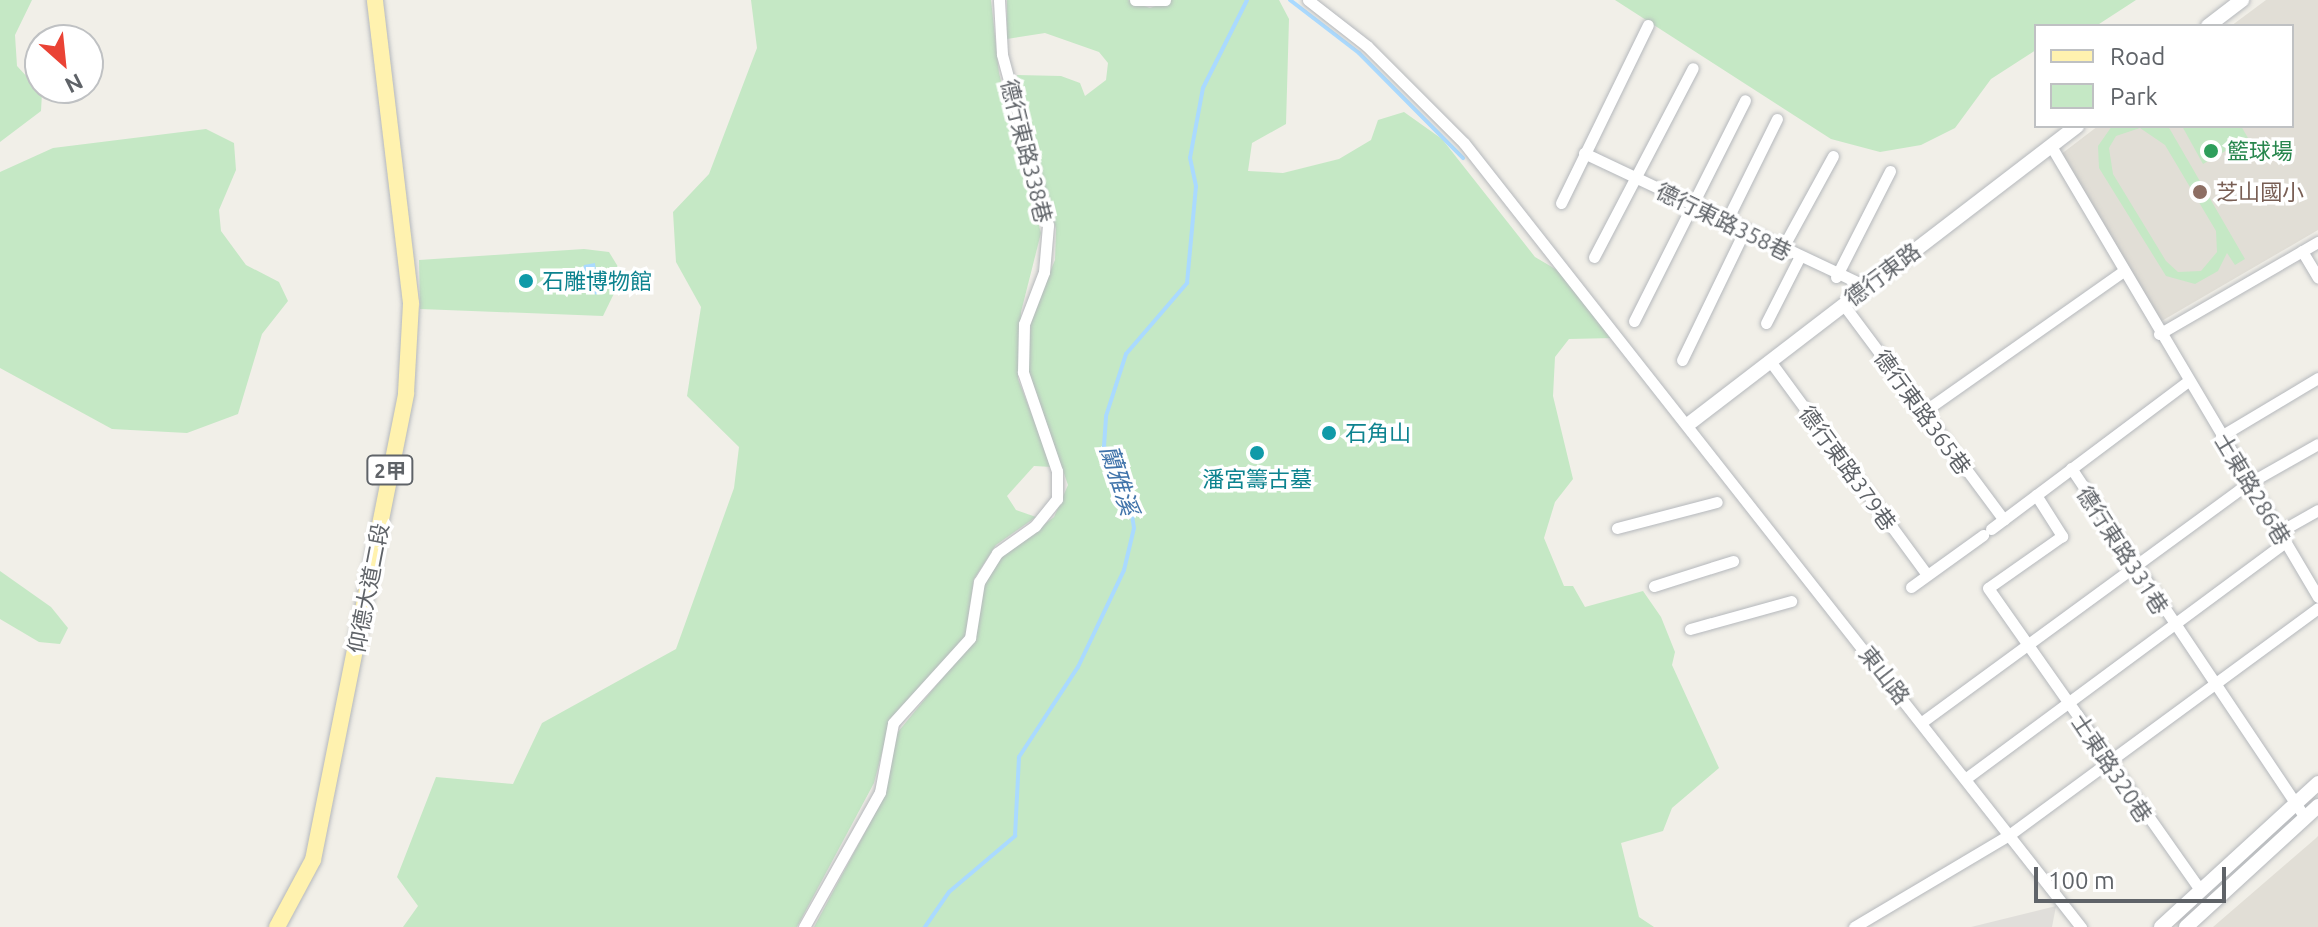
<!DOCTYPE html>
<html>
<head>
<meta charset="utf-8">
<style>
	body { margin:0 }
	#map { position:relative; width:2318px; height:927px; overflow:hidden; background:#f1efe8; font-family:Ubuntu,"Noto Sans TC",sans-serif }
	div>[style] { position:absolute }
	.industrial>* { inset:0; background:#e0deda }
	.education>* { inset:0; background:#e1ded6 }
	.green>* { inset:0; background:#c5e8c5 }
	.water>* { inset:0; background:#aadaff }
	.stream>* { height:4px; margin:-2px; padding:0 2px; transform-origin:2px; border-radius:2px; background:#aadaff }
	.roads { filter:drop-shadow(0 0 2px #b5b8bc) drop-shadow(0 0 2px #b5b8bc) }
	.minor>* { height:11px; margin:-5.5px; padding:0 5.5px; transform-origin:5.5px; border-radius:5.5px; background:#fff }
	.tertiary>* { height:14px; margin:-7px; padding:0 7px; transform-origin:7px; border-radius:7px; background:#fff }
	.primary>* { height:16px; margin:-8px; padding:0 8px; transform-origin:8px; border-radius:8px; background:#fff2af }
	.dots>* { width:22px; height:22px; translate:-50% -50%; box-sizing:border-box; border:4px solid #fff; border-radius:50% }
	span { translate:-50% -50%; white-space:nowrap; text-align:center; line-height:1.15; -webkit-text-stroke:7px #fff; paint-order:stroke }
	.shield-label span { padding:2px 6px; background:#fff; border:2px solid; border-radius:6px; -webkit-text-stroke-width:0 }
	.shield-label { font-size:20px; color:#5f6368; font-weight:700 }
	.street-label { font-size:22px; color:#5f6368 }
	.leisure-label { font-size:22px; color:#27864d }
	.left { translate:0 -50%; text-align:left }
	.education-label { font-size:22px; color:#785e54 }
	.culture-label { font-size:22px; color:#0d838f }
	.water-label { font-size:24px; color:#4174aa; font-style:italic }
	.legend { position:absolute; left:2034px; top:24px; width:260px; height:104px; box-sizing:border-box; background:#fff; border:2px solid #bfc1c3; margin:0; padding:10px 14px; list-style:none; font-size:24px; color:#5f6368 }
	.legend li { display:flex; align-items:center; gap:16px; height:40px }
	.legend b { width:40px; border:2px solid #bfc1c3 }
	.north { position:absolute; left:24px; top:24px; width:80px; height:80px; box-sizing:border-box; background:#fff; border:2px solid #bfc1c3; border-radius:50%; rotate:153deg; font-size:22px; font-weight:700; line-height:32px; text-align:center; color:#5f6368 }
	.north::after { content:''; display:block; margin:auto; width:28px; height:36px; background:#ea4335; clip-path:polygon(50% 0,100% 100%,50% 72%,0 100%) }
	.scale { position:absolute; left:2034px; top:867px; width:192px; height:36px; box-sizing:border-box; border:4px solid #5f6368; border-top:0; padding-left:10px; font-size:24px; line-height:28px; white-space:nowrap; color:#5f6368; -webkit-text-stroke:6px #fff; paint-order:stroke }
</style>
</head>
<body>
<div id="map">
	<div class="industrial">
		<i style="clip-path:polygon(2056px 906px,2052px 927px,1971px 927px)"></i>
	</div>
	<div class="education">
		<i style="clip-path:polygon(2266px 0,2318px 0,2318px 230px,2160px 322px,2060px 155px,2098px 126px,2292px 126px,2292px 26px,2231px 26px)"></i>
		<i style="clip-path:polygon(2318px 836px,2318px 927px,2213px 927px,2315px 839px)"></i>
	</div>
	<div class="green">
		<i style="clip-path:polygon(0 0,32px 0,15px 35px,17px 66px,42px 93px,41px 111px,0 142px)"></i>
		<i style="clip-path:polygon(751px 0,991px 0,999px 73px,1041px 233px,1021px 312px,1018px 379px,1052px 467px,1034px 466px,1007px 496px,1016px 510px,1036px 517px,996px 545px,974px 579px,965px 638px,891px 718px,874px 783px,797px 927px,403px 927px,418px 906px,397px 877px,436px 777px,513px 784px,542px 723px,676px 649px,734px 488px,739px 447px,687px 396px,701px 307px,676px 262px,673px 212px,709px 174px,757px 48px)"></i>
		<i style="clip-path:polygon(1007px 0,1128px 0,1150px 8px,1172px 0,1279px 0,1289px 19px,1286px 124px,1252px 143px,1248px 171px,1283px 173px,1339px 159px,1371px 140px,1378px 120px,1404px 112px,1442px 139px,1535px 257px,1557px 270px,1614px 338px,1569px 339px,1555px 357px,1553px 396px,1573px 479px,1555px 502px,1544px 538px,1564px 586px,1573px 586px,1585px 607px,1643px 591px,1661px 617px,1675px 652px,1672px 665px,1719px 768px,1672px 808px,1663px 831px,1621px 843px,1639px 917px,1654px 927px,814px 927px,885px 795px,893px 738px,975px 638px,983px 587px,1001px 557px,1054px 517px,1068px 485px,1028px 370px,1031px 317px,1055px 260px,1056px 229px,1017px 83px,1017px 75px,1061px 76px,1080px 83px,1085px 96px,1106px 80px,1108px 63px,1099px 52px,1045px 33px,1007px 39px)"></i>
		<i style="clip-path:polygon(1615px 0,2136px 0,2096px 26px,2036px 26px,2036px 50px,1991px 79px,1955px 128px,1921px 145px,1880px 152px,1831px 139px)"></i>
		<i style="clip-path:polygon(evenodd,2112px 126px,2168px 126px,2245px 259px,2235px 265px,2227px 253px,2218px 271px,2195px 284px,2166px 276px,2099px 168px,2098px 146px,2112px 126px,2140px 128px,2165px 145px,2216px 231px,2217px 252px,2201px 271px,2178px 272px,2166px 261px,2113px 174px,2109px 148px,2116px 136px,2140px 128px)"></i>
		<i style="clip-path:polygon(2182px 126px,2241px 126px,2248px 138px,2203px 164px)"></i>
		<i style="clip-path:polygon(206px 129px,234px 143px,236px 170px,219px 210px,221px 231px,246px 265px,279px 282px,288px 301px,262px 334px,238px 414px,187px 433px,112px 429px,0 368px,0 172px,53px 148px)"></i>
		<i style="clip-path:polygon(584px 249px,609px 252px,623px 275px,603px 316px,420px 309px,419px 260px)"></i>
		<i style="clip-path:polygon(0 571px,51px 607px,68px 628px,60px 644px,39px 642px,0 619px)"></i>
	</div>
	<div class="water">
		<i style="clip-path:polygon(595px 263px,599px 292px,596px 295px,581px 275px,584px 265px)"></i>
	</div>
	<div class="stream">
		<i style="left:1290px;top:0;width:87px;rotate:37.5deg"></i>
		<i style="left:1359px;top:53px;width:148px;rotate:45.3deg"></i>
		<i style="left:925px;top:927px;width:42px;rotate:-55.6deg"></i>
		<i style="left:949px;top:892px;width:87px;rotate:-40.3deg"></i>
		<i style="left:1015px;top:836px;width:79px;rotate:-87.1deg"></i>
		<i style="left:1019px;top:757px;width:108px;rotate:-56.8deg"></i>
		<i style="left:1078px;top:667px;width:107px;rotate:-64.6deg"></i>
		<i style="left:1124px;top:570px;width:43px;rotate:-76.6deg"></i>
		<i style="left:1134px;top:528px;width:30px;rotate:-99deg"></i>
		<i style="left:1129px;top:498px;width:58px;rotate:-115.7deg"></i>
		<i style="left:1104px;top:446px;width:30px;rotate:-86deg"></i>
		<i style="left:1106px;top:416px;width:65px;rotate:-72.1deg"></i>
		<i style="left:1126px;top:354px;width:94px;rotate:-49.3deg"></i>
		<i style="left:1187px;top:283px;width:97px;rotate:-84.7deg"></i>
		<i style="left:1196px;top:186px;width:29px;rotate:-102deg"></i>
		<i style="left:1190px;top:158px;width:71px;rotate:-79.5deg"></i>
		<i style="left:1203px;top:88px;width:98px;rotate:-63.4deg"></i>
	</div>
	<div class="roads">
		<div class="minor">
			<i style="left:1135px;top:0;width:30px"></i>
			<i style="left:1308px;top:0;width:75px;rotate:37.9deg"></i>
			<i style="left:1367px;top:46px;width:137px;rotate:45deg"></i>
			<i style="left:1464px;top:143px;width:998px;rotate:51.8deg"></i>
			<i style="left:2051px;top:146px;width:524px;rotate:59.37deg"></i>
			<i style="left:1584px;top:153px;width:312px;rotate:25.3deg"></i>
			<i style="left:1561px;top:203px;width:198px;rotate:-64deg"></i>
			<i style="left:1726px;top:222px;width:115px;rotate:-63.7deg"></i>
			<i style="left:1782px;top:249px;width:106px;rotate:-61.3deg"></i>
			<i style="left:2302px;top:251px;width:31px;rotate:59deg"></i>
			<i style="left:1594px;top:257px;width:213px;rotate:-62.4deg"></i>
			<i style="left:1836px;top:277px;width:119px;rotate:-63deg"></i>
			<i style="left:1843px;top:304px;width:269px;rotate:53.3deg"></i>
			<i style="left:1634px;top:321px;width:247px;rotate:-63.3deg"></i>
			<i style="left:1766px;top:323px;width:73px;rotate:-63.1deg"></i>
			<i style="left:2159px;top:334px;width:184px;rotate:-30.1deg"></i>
			<i style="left:1682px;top:360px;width:142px;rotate:-64.2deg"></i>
			<i style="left:1770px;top:361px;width:265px;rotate:53.7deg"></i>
			<i style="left:1923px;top:412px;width:243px;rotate:-35.1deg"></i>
			<i style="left:2221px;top:436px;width:113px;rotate:-30.9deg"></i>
			<i style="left:2071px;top:468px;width:420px;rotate:56.2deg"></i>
			<i style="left:2036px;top:495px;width:49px;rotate:57.6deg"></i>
			<i style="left:2062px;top:536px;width:90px;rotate:144.9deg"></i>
			<i style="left:1988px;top:588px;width:370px;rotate:54.9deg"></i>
			<i style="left:1617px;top:528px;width:103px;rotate:-14.6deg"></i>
			<i style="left:1991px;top:529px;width:246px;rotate:-36.9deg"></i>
			<i style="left:2279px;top:532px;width:45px;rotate:-29.4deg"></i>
			<i style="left:1654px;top:586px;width:83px;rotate:-17.6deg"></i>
			<i style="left:1911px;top:587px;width:89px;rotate:-35.8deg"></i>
			<i style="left:1690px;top:629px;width:105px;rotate:-15.5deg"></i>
			<i style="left:1922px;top:722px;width:405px;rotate:-36.2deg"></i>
			<i style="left:2249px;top:483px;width:79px;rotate:-29.5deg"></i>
			<i style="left:1965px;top:779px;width:398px;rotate:-36.5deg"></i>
			<i style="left:804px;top:927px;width:155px;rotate:-60.6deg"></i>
			<i style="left:880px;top:792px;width:70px;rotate:-79.3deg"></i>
			<i style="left:893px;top:723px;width:115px;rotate:-47.8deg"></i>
			<i style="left:970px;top:638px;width:57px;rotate:-80.9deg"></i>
			<i style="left:979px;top:582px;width:34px;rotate:-58deg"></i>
			<i style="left:997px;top:553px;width:47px;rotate:-35.4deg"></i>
			<i style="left:1035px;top:526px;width:35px;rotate:-51deg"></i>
			<i style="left:1057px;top:499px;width:28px;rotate:-90deg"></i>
			<i style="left:1057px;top:471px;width:105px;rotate:-109deg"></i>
			<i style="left:1023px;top:372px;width:48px;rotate:-88.8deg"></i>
			<i style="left:1024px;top:324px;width:56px;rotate:-69deg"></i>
			<i style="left:1044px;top:272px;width:47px;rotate:-85.1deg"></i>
			<i style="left:1048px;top:225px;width:177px;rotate:-105.1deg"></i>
			<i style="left:1002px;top:54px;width:54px;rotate:-93.2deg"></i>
			<i style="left:1854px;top:927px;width:180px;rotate:-30.7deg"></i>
			<i style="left:2009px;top:835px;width:383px;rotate:-36.3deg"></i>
		</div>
		<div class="tertiary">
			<i style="left:2208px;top:26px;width:43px;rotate:-37.4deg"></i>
			<i style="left:1690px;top:423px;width:488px;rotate:-37.5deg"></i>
			<i style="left:2161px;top:927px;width:213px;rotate:-42.5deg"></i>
			<i style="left:2186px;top:927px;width:179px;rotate:-42.5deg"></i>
		</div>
		<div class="primary">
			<i style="left:277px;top:927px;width:76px;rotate:-61.8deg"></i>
			<i style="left:313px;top:860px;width:476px;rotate:-78.7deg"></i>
			<i style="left:406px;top:393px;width:90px;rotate:-86.8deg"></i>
			<i style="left:411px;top:303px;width:305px;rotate:-96.8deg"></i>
		</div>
	</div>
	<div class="dots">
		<i style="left:2211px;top:151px;background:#2e9e5b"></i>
		<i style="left:2200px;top:192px;background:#8d6e63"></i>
		<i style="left:526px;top:281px;background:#0f9aa8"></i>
		<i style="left:1329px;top:433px;background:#0f9aa8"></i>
		<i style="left:1257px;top:453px;background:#0f9aa8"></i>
	</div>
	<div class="shield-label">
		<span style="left:390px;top:470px">2甲</span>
	</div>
	<div class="street-label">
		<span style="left:1027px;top:151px;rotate:76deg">德行東路338巷</span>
		<span style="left:1724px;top:221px;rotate:26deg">德行東路358巷</span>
		<span style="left:1882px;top:274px;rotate:-37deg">德行東路</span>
		<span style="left:1923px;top:412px;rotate:54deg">德行東路365巷</span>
		<span style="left:1848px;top:468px;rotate:54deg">德行東路379巷</span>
		<span style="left:2253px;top:489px;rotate:59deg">士東路286巷</span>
		<span style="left:2123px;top:550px;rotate:57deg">德行東路331巷</span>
		<span style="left:368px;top:588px;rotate:-79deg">仰德大道二段</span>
		<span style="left:1885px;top:675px;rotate:52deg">東山路</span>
		<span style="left:2112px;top:768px;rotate:56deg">士東路320巷</span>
	</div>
	<div class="leisure-label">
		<span class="left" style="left:2227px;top:151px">籃球場</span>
	</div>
	<div class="education-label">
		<span class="left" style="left:2216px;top:192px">芝山國小</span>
	</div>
	<div class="culture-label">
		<span class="left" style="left:542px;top:281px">石雕博物館</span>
		<span class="left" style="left:1345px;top:433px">石角山</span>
		<span style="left:1257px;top:479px">潘宮籌古墓</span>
	</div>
	<div class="water-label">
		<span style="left:1119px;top:480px;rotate:72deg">蘭雅溪</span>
	</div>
	<ul class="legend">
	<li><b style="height:10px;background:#fff2af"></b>Road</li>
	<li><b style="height:22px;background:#c5e8c5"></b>Park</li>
	</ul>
	<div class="north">N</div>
	<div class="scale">100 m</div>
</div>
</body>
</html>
